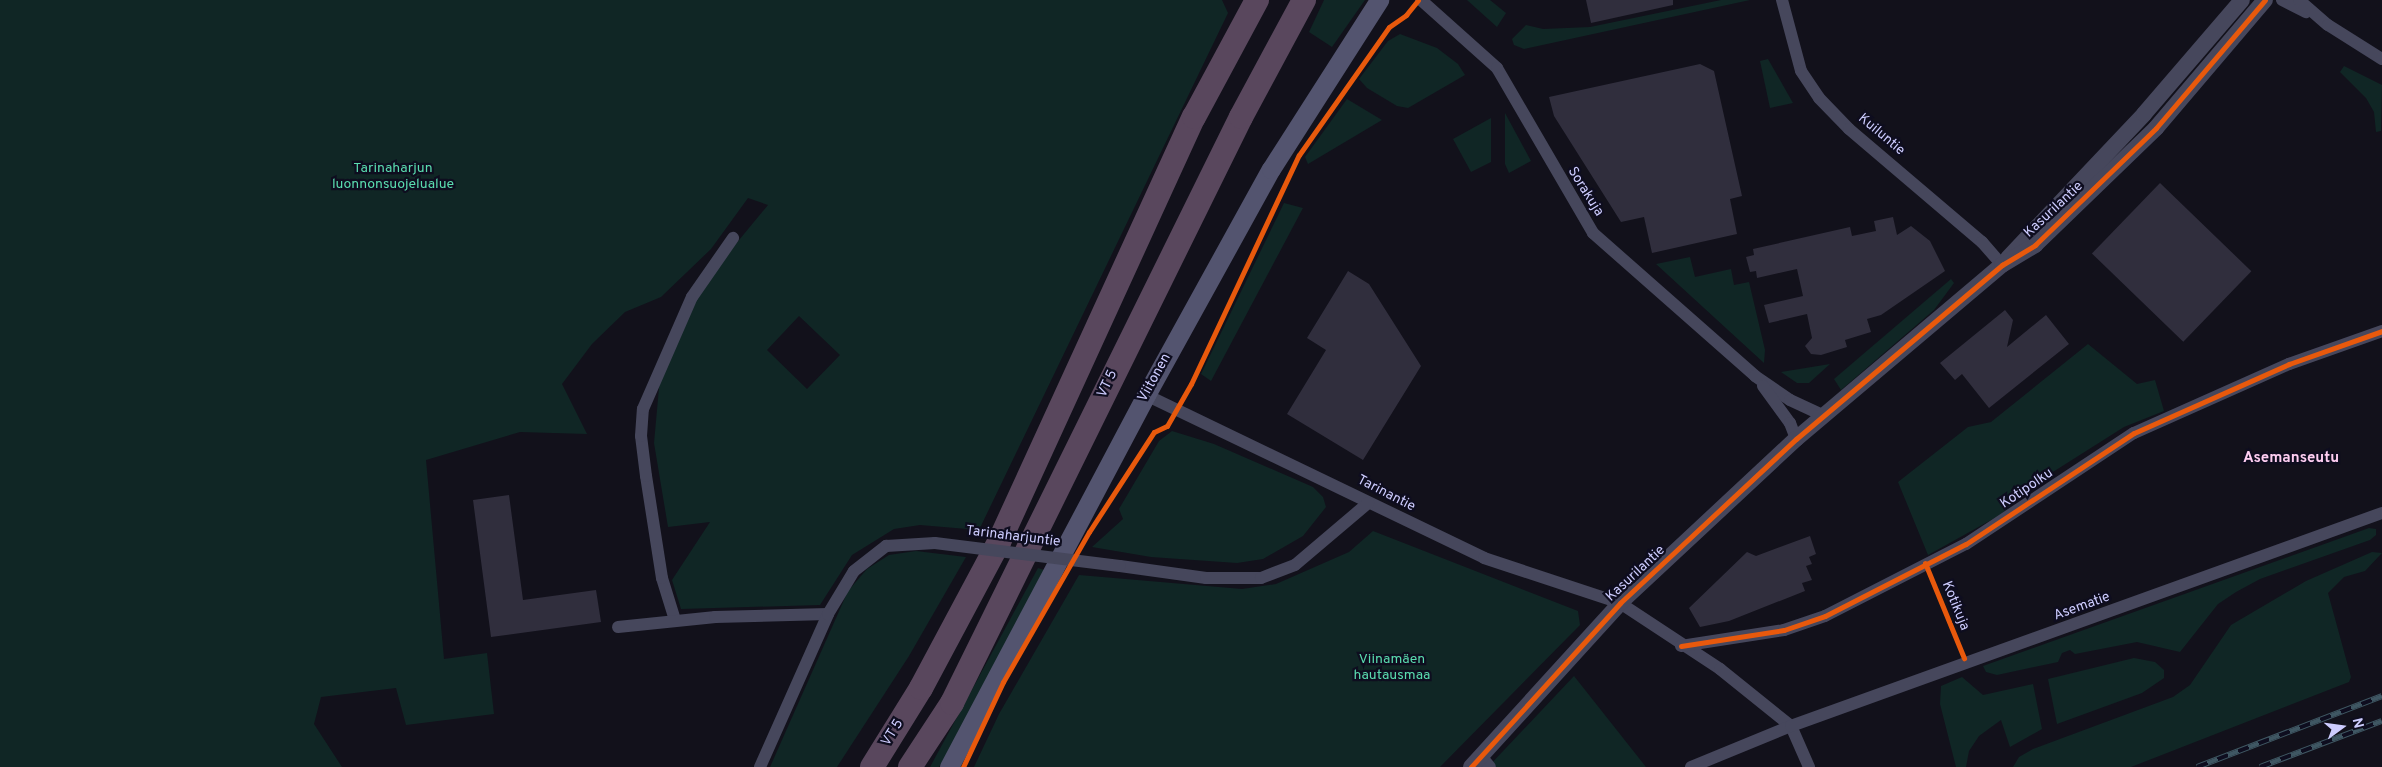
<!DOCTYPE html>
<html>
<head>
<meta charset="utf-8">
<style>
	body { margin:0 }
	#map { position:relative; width:2382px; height:767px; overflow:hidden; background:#12111b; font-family:Overpass,sans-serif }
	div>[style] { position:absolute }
	.green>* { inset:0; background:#102625 }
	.building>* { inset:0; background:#302e3d; transform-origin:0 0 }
	.minor>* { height:12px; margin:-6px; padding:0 6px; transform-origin:6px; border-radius:6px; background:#46475c }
	.tertiary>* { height:16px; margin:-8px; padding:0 8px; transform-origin:8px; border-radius:8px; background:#46475c }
	.secondary>* { height:19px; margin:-9.5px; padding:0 9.5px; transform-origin:9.5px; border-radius:9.5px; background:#53546f }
	.motorway>* { height:24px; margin:-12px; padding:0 12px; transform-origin:12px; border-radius:12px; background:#59475d }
	.rail>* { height:5.5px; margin-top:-2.75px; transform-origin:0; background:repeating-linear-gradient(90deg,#0e0d1f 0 11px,#3f5763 0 22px); box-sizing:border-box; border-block:1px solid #3f5763 }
	.minor-bridge>* { height:12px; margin:-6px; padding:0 6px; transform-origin:6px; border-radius:6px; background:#46475c }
	.cycleway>* { height:5px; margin:-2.5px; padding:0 2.5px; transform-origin:2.5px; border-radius:2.5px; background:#e8590c }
	span { translate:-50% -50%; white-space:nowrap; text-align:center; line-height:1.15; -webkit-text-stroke:4.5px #0e0d1f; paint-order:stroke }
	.street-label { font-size:14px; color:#cdccfe }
	.park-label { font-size:14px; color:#5adcaf }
	.neighbourhood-label { font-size:15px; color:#fecef1; font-weight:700 }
	.north { position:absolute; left:2317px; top:702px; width:50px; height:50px; -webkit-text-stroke:4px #0e0d1f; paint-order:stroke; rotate:76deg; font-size:14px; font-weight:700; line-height:20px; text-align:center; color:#cdccfe }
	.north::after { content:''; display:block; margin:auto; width:18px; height:22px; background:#cdccfe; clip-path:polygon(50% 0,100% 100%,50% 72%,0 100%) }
</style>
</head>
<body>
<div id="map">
	<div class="green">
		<i style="clip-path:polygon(evenodd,0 0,1222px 0,1228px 13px,979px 530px,920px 525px,894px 529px,852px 555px,820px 605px,681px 609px,672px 580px,710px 522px,668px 527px,654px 443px,661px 366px,692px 297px,768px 205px,748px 198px,711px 249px,661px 297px,625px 312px,592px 344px,562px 384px,587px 434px,520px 432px,426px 460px,444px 659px,487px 653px,494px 714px,406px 725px,396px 688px,321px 697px,314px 724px,342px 767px,0 767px,0 0,799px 316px,840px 355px,807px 389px,767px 350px,799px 316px)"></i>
		<i style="clip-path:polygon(1324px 0,1365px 0,1332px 47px,1309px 32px)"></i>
		<i style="clip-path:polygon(1467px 0,1490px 0,1506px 13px,1497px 27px)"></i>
		<i style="clip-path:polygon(1721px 0,1750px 0,1524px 49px,1514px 45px,1512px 39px,1526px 25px,1543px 29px,1590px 27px)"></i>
		<i style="clip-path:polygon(1400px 34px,1437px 48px,1458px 64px,1465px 75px,1408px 108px,1397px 106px,1367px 88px,1359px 79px,1388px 41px)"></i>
		<i style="clip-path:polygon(1768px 59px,1793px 103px,1770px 108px,1760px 61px)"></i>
		<i style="clip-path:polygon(2344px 66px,2382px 85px,2381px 131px,2376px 132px,2374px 112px,2366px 98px,2340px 72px)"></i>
		<i style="clip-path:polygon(1347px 99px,1382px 120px,1308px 164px,1305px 157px)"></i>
		<i style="clip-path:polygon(1505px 113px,1531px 161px,1509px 173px,1505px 164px)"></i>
		<i style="clip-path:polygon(1491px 118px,1491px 162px,1471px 172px,1453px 139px)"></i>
		<i style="clip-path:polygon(1284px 203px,1303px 208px,1211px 381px,1201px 374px)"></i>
		<i style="clip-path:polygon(1690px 257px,1695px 277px,1731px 269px,1734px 285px,1749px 282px,1765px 350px,1764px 363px,1656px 264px)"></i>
		<i style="clip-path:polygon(1951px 279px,1954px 283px,1934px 310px,1841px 390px,1834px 379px)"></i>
		<i style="clip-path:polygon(2088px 344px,2137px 384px,2155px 380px,2164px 411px,2124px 427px,2045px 477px,2000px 515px,1928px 555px,1898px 482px,1968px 427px,1991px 422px)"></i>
		<i style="clip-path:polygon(1830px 364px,1809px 383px,1797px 383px,1781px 372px)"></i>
		<i style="clip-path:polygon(1172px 431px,1214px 444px,1313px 487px,1323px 497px,1326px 507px,1303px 536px,1263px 559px,1237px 563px,1151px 557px,1092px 547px,1123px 519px,1119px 509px,1159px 441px)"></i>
		<i style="clip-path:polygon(2369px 528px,2376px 529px,2376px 535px,2370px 540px,2260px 579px,2236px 592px,2218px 604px,2180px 652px,2137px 642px,2075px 654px,2070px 650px,2062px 653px,2058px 662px,1997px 675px,1986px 672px,1983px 666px)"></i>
		<i style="clip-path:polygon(1373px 531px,1578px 611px,1580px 625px,1440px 767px,974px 767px,999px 714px,1079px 575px,1242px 589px,1276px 584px,1349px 552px)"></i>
		<i style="clip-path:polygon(916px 551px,966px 557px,909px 656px,837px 767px,770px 767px,848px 591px,867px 569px,889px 555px)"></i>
		<i style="clip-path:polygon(2372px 552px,2382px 553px,2365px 571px,2344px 577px,2328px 593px,2351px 677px,2349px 682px,2131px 767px,2013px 767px,2019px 757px,2033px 749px,2173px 697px,2190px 685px,2231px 625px,2306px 581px)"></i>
		<i style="clip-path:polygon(1038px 568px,1044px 570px,954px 743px,939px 767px,930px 767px)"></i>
		<i style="clip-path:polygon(2134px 658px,2155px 662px,2164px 670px,2164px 678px,2142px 693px,2057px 724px,2048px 679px)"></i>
		<i style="clip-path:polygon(1574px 676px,1646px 767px,1488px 767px)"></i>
		<i style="clip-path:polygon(1962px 677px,1983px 695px,2033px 684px,2042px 729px,2010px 747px,2001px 720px,1979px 736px,1969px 751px,1966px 767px,1956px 767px,1940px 704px,1941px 686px)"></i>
	</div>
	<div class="building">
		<i style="clip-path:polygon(1586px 0,1673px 0,1673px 5px,1591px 23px)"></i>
		<i style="clip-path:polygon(1700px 64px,1714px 71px,1742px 196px,1730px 199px,1737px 234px,1652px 253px,1644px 217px,1621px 222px,1554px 116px,1549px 97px)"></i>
		<i style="left:2160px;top:183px;width:127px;height:98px;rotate:44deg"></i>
		<i style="clip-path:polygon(1893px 217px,1897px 235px,1911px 226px,1930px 241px,1945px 271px,1881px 315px,1867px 319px,1871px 332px,1845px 340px,1847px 347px,1821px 355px,1811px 354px,1805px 346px,1812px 338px,1807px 314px,1769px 323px,1764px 305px,1803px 296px,1797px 269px,1757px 278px,1756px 271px,1750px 272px,1746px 257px,1754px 255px,1753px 249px,1850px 227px,1852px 236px,1876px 231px,1874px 221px)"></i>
		<i style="clip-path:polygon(1348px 271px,1369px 284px,1421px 366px,1363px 460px,1287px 414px,1326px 350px,1307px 338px)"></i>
		<i style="clip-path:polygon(2005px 310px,2013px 320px,2007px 347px,2046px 315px,2069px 344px,1989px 408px,1962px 374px,1955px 380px,1940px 363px)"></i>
		<i style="clip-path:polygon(509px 495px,523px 600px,596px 590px,601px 622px,491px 637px,473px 500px)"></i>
		<i style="clip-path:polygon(1810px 536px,1816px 554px,1809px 557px,1812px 564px,1806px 566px,1812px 580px,1802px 583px,1805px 591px,1729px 621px,1700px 627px,1689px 608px,1747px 552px,1756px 556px)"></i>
	</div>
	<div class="minor">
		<i style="left:1421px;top:0;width:102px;rotate:41.8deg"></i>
		<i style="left:1497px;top:68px;width:191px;rotate:59.8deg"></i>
		<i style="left:1593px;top:233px;width:216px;rotate:41.4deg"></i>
		<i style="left:1755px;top:376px;width:42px;rotate:34.4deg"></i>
		<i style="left:1790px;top:400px;width:38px;rotate:25deg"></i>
		<i style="left:1782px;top:0;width:73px;rotate:75deg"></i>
		<i style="left:1801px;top:71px;width:32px;rotate:56deg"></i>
		<i style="left:1819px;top:98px;width:43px;rotate:45.9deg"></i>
		<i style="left:1849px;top:129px;width:175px;rotate:40.4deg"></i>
		<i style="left:1982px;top:242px;width:30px;rotate:49deg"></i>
		<i style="left:2282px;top:0;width:27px;rotate:27deg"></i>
		<i style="left:2299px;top:0;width:38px;rotate:41deg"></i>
		<i style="left:2328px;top:25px;width:64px;rotate:32.2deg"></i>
		<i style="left:1763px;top:386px;width:46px;rotate:53.9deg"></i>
		<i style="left:1790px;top:423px;width:17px;rotate:69deg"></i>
		<i style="left:1146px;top:395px;width:375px;rotate:25.7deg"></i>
		<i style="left:1484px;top:558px;width:143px;rotate:18.3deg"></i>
		<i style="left:1620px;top:603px;width:120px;rotate:33.4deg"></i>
		<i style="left:1720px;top:669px;width:91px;rotate:38.8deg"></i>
		<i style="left:1791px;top:726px;width:45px;rotate:66.3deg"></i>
		<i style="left:1120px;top:566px;width:87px;rotate:7.9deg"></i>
		<i style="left:1206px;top:578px;width:55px"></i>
		<i style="left:1261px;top:578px;width:36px;rotate:-21deg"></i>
		<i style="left:1295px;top:565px;width:96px;rotate:-40.3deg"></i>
		<i style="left:675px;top:620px;width:44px;rotate:-107.2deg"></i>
		<i style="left:662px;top:578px;width:103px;rotate:-98.9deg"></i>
		<i style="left:646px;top:476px;width:40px;rotate:-97.1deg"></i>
		<i style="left:641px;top:436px;width:27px;rotate:-86deg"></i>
		<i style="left:643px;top:409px;width:122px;rotate:-66.4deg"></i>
		<i style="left:692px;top:297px;width:72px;rotate:-55.2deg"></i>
		<i style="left:618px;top:627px;width:98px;rotate:-5.9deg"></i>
		<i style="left:715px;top:617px;width:113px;rotate:-1.5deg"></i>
		<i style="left:1681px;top:646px;width:104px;rotate:-8.8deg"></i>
		<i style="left:1784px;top:630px;width:43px;rotate:-18.9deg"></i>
		<i style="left:1825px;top:616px;width:158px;rotate:-27.1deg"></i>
		<i style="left:1966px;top:544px;width:201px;rotate:-33.5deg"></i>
		<i style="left:2134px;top:433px;width:170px;rotate:-24deg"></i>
		<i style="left:2289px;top:364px;width:99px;rotate:-19.5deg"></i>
		<i style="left:1481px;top:756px;width:14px;rotate:51deg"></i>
		<i style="left:760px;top:767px;width:167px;rotate:-66deg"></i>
		<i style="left:828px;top:614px;width:50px;rotate:-58.8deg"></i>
		<i style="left:854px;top:571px;width:41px;rotate:-38deg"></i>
		<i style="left:886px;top:546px;width:49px;rotate:-3.5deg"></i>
		<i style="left:1691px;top:767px;width:108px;rotate:-22.3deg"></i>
		<i style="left:1791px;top:726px;width:628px;rotate:-19.82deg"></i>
	</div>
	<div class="tertiary">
		<i style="left:2008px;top:258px;width:198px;rotate:-46.6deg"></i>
		<i style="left:2144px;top:114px;width:150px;rotate:-49.3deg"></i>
		<i style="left:1471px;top:767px;width:222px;rotate:-47.7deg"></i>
		<i style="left:1620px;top:603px;width:241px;rotate:-43deg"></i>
		<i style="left:1796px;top:439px;width:270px;rotate:-40.2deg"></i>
		<i style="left:2002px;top:265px;width:39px;rotate:-31deg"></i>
		<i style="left:2035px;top:245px;width:168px;rotate:-44deg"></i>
		<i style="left:2156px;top:128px;width:168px;rotate:-49.6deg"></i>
	</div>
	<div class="secondary">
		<i style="left:949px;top:767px;width:421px;rotate:-62.1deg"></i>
		<i style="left:1146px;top:395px;width:258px;rotate:-61.1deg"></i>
		<i style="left:1271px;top:169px;width:201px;rotate:-57.4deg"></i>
	</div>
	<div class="motorway">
		<i style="left:872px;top:767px;width:93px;rotate:-58.2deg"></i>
		<i style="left:921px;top:688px;width:166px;rotate:-61.9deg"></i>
		<i style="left:999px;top:542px;width:468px;rotate:-65.4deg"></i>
		<i style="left:1194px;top:117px;width:133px;rotate:-61.7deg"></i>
		<i style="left:910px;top:767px;width:77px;rotate:-56.7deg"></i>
		<i style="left:952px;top:703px;width:653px;rotate:-63.75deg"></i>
		<i style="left:1241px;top:117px;width:133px;rotate:-61.7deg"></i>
	</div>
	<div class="rail">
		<i style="left:2197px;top:767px;width:198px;rotate:-21deg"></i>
		<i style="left:2260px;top:767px;width:130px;rotate:-20.7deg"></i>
	</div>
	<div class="minor-bridge">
		<i style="left:935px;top:543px;width:186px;rotate:7.1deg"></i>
	</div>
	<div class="cycleway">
		<i style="left:1925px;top:563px;width:103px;rotate:67.7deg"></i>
		<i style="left:1681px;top:646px;width:104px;rotate:-8.8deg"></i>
		<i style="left:1784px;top:630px;width:43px;rotate:-18.9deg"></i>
		<i style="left:1825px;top:616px;width:158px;rotate:-27.1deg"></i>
		<i style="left:1966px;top:544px;width:201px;rotate:-33.5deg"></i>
		<i style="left:2134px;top:433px;width:170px;rotate:-24deg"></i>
		<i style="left:2289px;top:364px;width:99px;rotate:-19.5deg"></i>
		<i style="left:963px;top:767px;width:94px;rotate:-64.8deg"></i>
		<i style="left:1003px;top:682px;width:173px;rotate:-60.2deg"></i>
		<i style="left:1089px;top:532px;width:119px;rotate:-57deg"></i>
		<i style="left:1154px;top:432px;width:14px;rotate:-25deg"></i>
		<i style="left:1167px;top:426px;width:48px;rotate:-60.3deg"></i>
		<i style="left:1191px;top:384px;width:253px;rotate:-64.8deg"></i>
		<i style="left:1299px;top:155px;width:156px;rotate:-54.9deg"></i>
		<i style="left:1389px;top:27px;width:21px;rotate:-35deg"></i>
		<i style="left:1406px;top:15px;width:19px;rotate:-51deg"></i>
		<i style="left:1471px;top:767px;width:222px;rotate:-47.7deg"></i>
		<i style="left:1620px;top:603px;width:241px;rotate:-43deg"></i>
		<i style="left:1796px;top:439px;width:270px;rotate:-40.2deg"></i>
		<i style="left:2002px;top:265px;width:39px;rotate:-31deg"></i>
		<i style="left:2035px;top:245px;width:168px;rotate:-44deg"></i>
		<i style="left:2156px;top:128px;width:168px;rotate:-49.6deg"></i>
	</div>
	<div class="street-label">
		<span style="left:1881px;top:135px;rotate:40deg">Kuiluntie</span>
		<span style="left:1585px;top:192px;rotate:58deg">Sorakuja</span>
		<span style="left:2054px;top:210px;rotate:-43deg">Kasurilantie</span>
		<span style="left:1155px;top:378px;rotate:-61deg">Viitonen</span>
		<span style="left:1108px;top:384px;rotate:-64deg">VT 5</span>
		<span style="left:2027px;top:489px;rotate:-34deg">Kotipolku</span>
		<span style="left:1386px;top:494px;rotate:27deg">Tarinantie</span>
		<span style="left:1013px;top:537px;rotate:7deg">Tarinaharjuntie</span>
		<span style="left:1636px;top:574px;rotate:-43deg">Kasurilantie</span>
		<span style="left:1955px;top:606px;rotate:68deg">Kotikuja</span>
		<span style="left:2082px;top:607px;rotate:-20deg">Asematie</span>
		<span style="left:893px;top:733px;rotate:-58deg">VT 5</span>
	</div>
	<div class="park-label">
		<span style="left:393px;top:177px">Tarinaharjun<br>luonnonsuojelualue</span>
		<span style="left:1392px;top:668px">Viinamäen<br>hautausmaa</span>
	</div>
	<div class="neighbourhood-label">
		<span style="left:2291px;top:459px">Asemanseutu</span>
	</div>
	<div class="north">N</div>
</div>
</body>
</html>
